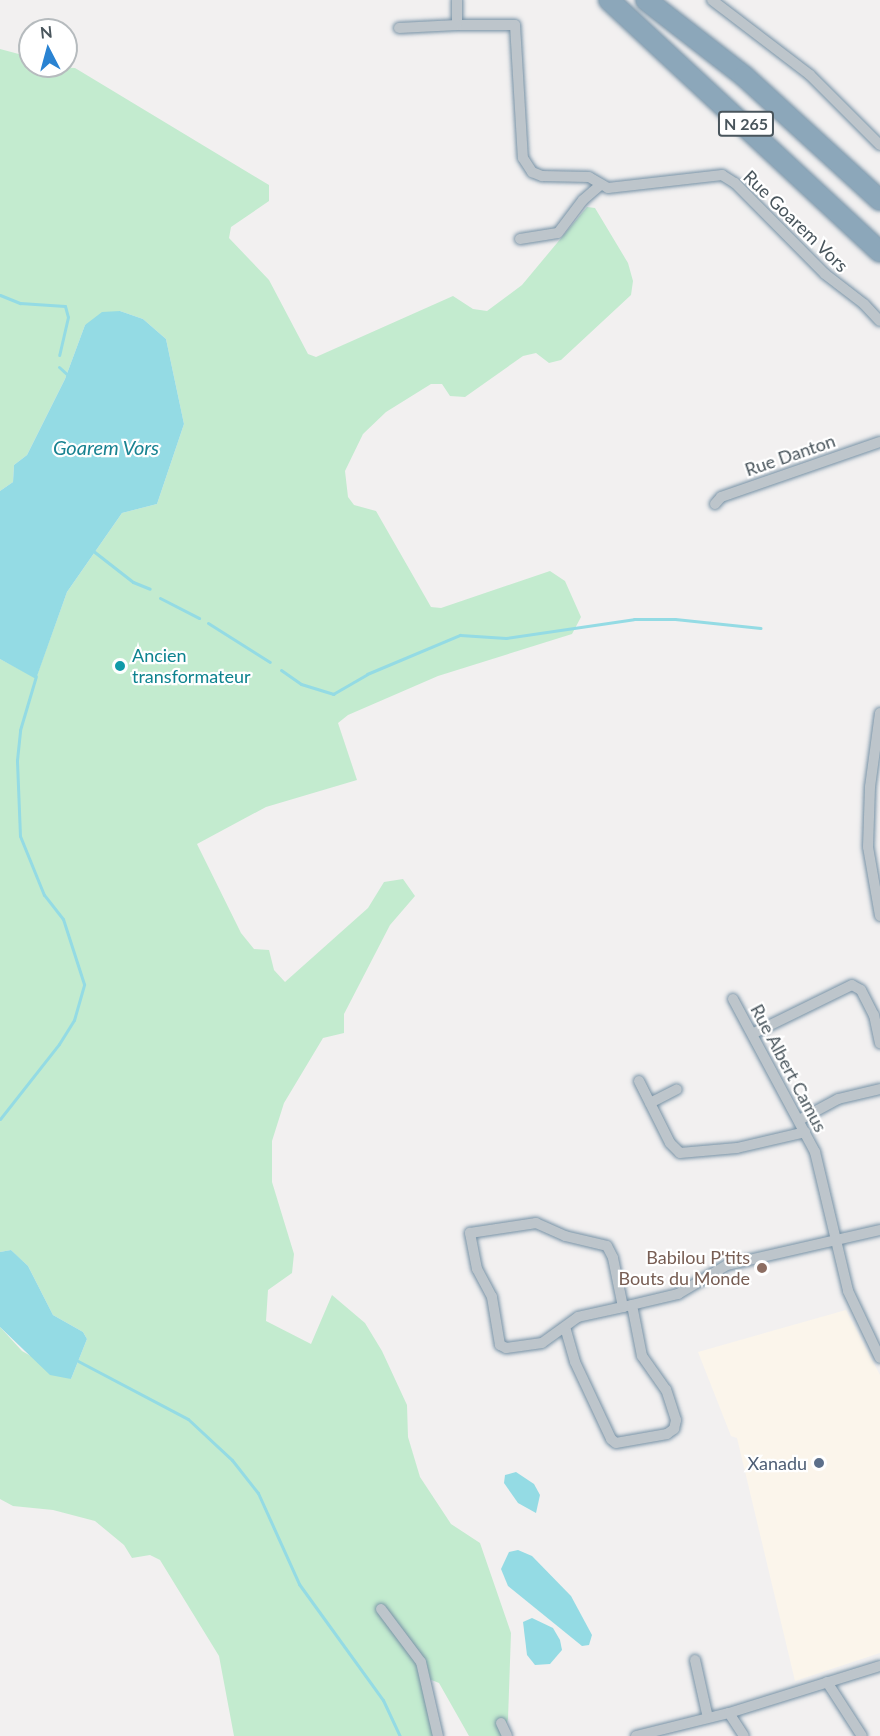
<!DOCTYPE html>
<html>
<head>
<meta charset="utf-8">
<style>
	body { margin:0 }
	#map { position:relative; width:880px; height:1736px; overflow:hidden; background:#f2f0f0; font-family:Lato,sans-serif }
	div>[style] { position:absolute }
	.commercial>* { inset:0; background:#fbf5eb }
	.green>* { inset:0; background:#c3ebcf }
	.water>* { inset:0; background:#94dbe4 }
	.stream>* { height:3px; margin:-1.5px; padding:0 1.5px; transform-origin:1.5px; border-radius:1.5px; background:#94dbe4 }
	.roads { filter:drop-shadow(0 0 2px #7792a6) drop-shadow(0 0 2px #7792a6) }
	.street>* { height:10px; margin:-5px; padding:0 5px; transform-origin:5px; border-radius:5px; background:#bdc5cb }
	.highway>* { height:20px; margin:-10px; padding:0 10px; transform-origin:10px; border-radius:10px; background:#8ca7ba }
	.dots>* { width:16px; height:16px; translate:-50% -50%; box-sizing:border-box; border:3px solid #fff; border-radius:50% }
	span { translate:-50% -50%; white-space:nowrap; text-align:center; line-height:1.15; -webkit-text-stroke:4.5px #fff; paint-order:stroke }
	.shield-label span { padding:2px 4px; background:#fff; border:2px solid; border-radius:4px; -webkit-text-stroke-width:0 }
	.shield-label { font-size:16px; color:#49555c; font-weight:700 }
	.street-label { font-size:18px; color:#49555c }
	.culture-label { font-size:18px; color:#0d838f }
	.left { translate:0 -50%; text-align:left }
	.education-label { font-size:18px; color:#785e54 }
	.right { translate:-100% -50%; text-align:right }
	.service-label { font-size:18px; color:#4e5e75 }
	.water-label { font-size:20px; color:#188291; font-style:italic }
	.north { position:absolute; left:18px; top:18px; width:60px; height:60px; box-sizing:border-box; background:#fff; border:2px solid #b6bbbe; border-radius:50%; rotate:354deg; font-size:16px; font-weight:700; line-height:24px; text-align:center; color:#49555c }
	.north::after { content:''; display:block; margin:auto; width:21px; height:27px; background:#2a83d2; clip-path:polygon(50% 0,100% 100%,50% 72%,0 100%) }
</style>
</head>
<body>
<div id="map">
	<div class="commercial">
		<i style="clip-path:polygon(846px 1310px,880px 1375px,880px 1653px,795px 1681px,737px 1438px,731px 1436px,698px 1352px)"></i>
	</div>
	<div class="green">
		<i style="clip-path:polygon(0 49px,30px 57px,30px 66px,75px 68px,269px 185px,269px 201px,231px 227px,229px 238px,269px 280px,308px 354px,316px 357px,453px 296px,473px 309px,487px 311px,522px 285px,587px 207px,595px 208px,628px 263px,633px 281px,631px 295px,561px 360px,549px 363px,536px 353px,523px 356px,465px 397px,450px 396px,442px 384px,431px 384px,386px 412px,363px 434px,345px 471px,348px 497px,354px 505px,376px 511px,431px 607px,441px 608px,550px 571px,565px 581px,581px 617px,572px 634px,438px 676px,348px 715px,338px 723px,357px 780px,266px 807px,197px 844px,241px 933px,254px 949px,269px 950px,274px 970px,285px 982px,368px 908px,384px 882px,403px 879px,415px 896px,390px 925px,344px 1014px,344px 1033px,323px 1038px,284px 1103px,272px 1141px,272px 1182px,294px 1254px,292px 1273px,268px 1290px,266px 1321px,311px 1344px,332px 1295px,365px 1323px,382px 1351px,407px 1405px,408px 1437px,420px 1477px,451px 1524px,480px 1543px,511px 1633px,508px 1719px,503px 1736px,469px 1736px,439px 1683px,424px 1677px,429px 1720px,435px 1736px,234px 1736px,219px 1656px,160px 1560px,150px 1555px,132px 1558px,124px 1545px,95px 1521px,53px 1510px,13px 1506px,0 1499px,0 1327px,22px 1351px,71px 1379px,87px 1339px,83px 1332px,53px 1315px,28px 1266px,16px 1255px,11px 1250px,0 1252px,0 659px,36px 678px,67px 592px,122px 513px,157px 504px,184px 424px,166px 339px,143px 319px,120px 311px,85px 325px,65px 379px,27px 455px,14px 465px,13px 482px,0 491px)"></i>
	</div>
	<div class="water">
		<i style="clip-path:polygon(120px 311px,143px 319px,166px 339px,184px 424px,157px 504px,122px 513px,67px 592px,36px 679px,0 659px,0 491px,13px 482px,14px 465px,27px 455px,65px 379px,85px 325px,102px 312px)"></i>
		<i style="clip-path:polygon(11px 1250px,28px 1266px,53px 1315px,83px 1332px,87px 1339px,71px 1379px,50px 1375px,0 1327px,0 1252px)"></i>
		<i style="clip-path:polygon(516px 1472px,534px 1484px,540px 1495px,536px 1513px,518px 1503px,504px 1483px,505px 1475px)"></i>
		<i style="clip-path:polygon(518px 1550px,532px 1556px,571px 1596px,592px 1635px,589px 1645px,582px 1646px,508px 1586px,501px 1569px,509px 1552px)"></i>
		<i style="clip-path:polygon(532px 1618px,553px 1628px,560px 1640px,562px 1650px,550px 1664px,535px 1665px,527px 1655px,523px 1622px)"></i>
	</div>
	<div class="stream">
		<i style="left:0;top:295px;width:22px;rotate:22deg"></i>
		<i style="left:20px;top:303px;width:45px;rotate:3.8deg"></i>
		<i style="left:65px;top:306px;width:11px;rotate:75deg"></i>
		<i style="left:68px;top:317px;width:39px;rotate:103deg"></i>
		<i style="left:59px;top:367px;width:12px;rotate:42deg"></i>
		<i style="left:92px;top:550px;width:52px;rotate:38deg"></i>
		<i style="left:133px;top:582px;width:18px;rotate:22deg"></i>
		<i style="left:160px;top:598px;width:44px;rotate:27.1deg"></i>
		<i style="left:208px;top:623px;width:73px;rotate:32.2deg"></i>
		<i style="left:281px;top:670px;width:24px;rotate:35deg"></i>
		<i style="left:301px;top:684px;width:34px;rotate:17deg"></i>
		<i style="left:333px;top:694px;width:39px;rotate:-30deg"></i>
		<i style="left:367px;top:674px;width:101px;rotate:-22.8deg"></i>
		<i style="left:460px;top:635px;width:46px;rotate:3.7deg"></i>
		<i style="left:506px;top:638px;width:129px;rotate:-8.4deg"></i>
		<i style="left:634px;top:619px;width:41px"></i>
		<i style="left:675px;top:619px;width:86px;rotate:6deg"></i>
		<i style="left:0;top:1119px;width:95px;rotate:-51.8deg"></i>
		<i style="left:59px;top:1044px;width:28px;rotate:-58deg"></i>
		<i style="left:74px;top:1020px;width:37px;rotate:-74deg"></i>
		<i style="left:84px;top:984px;width:68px;rotate:-107.9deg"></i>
		<i style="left:63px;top:919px;width:31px;rotate:-128deg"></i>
		<i style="left:44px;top:895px;width:64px;rotate:-112.1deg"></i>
		<i style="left:20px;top:836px;width:76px;rotate:-92.3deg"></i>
		<i style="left:17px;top:760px;width:30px;rotate:-84deg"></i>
		<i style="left:20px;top:730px;width:56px;rotate:-73.5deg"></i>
		<i style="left:78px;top:1361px;width:124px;rotate:27.8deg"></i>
		<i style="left:188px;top:1419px;width:60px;rotate:43deg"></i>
		<i style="left:232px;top:1460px;width:42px;rotate:51.8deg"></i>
		<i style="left:258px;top:1493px;width:100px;rotate:65.7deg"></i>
		<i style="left:299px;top:1584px;width:143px;rotate:54.1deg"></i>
		<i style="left:383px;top:1700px;width:40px;rotate:65deg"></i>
	</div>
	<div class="roads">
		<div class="street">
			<i style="left:457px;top:0;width:25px;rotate:90deg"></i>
			<i style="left:457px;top:25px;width:58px"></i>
			<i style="left:515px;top:25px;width:133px;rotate:86.6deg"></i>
			<i style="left:523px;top:158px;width:17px;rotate:57deg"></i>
			<i style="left:532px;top:172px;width:11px;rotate:22deg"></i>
			<i style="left:542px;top:176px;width:47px;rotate:1.2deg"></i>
			<i style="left:589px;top:177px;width:22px;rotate:30deg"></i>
			<i style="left:608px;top:188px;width:115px;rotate:-6.5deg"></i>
			<i style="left:722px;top:175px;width:15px;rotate:32deg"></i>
			<i style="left:735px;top:183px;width:128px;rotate:45.3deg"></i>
			<i style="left:825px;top:274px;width:49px;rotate:37.6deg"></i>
			<i style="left:864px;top:304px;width:23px;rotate:47deg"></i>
			<i style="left:712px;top:0;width:123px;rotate:37.4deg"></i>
			<i style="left:810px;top:75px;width:99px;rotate:45deg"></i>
			<i style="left:399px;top:28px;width:58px;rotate:-3deg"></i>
			<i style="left:520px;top:239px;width:38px;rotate:-9deg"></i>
			<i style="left:558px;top:233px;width:41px;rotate:-52.9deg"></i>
			<i style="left:583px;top:200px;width:23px;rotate:-41deg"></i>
			<i style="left:715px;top:504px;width:9px;rotate:-49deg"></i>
			<i style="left:721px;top:497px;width:168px;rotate:-19.1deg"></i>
			<i style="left:880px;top:713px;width:75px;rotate:97.7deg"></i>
			<i style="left:870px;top:787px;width:60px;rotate:91.9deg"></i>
			<i style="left:868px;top:847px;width:70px;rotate:80.1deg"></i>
			<i style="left:733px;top:999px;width:174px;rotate:61.8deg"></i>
			<i style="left:815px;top:1152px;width:143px;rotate:76.6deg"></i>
			<i style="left:848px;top:1291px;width:74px;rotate:64.5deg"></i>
			<i style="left:754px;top:1033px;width:109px;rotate:-26.1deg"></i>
			<i style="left:852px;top:985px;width:10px;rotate:29deg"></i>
			<i style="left:861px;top:990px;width:28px;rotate:63deg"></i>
			<i style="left:874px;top:1015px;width:29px;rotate:78deg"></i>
			<i style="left:639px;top:1081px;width:69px;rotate:63.4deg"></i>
			<i style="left:670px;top:1143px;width:14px;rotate:45deg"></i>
			<i style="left:680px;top:1153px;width:57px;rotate:-5deg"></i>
			<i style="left:737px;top:1148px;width:70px;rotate:-13.2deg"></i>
			<i style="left:650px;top:1103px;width:30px;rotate:-27deg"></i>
			<i style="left:801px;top:1119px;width:42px;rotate:-28.4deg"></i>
			<i style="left:838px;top:1099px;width:43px;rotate:-13.4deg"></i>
			<i style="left:623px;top:1307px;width:46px;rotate:167.5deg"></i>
			<i style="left:578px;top:1317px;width:44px;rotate:144.2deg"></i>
			<i style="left:542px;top:1343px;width:36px;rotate:172deg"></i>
			<i style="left:506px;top:1348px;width:7px;rotate:-153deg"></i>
			<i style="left:500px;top:1345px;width:49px;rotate:-99.5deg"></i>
			<i style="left:492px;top:1297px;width:32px;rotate:-118deg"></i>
			<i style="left:477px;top:1269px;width:37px;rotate:-101deg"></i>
			<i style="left:470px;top:1233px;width:67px;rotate:-8.6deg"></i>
			<i style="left:536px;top:1223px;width:32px;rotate:24deg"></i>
			<i style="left:565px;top:1236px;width:43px;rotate:13.4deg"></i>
			<i style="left:607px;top:1246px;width:13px;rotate:63deg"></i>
			<i style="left:613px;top:1258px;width:50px;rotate:78.5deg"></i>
			<i style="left:623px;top:1307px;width:57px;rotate:-13.3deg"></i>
			<i style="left:678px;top:1294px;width:57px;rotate:-30.6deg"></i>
			<i style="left:727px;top:1265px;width:157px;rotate:-12.9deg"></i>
			<i style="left:565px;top:1327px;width:36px;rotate:74deg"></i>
			<i style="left:575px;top:1362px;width:85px;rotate:64.9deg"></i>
			<i style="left:611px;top:1439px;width:6px;rotate:39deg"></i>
			<i style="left:616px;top:1443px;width:52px;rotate:-10deg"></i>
			<i style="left:667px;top:1434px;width:9px;rotate:-36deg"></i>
			<i style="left:674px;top:1429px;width:9px;rotate:-77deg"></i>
			<i style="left:676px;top:1420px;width:32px;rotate:-108deg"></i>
			<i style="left:666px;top:1390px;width:42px;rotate:-125.2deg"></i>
			<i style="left:642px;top:1356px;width:52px;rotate:-101.1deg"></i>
			<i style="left:381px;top:1609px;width:66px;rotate:53deg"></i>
			<i style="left:421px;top:1662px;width:76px;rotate:77.1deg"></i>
			<i style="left:695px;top:1660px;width:59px;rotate:77.4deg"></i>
			<i style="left:827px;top:1682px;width:64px;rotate:57.1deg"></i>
			<i style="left:729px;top:1713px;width:27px;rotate:57deg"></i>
			<i style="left:501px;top:1723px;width:14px;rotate:65deg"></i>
			<i style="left:636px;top:1736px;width:96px;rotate:-13.9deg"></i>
			<i style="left:729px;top:1713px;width:158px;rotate:-17.3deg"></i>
		</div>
		<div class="highway">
			<i style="left:609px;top:0;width:370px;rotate:42.9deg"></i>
			<i style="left:646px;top:0;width:124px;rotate:37.8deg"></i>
			<i style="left:744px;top:76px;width:184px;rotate:42.4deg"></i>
		</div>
	</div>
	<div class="dots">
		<i style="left:120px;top:666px;background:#0f9aa8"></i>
		<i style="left:762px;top:1268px;background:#8d6e63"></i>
		<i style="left:819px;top:1463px;background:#5c6f8a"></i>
	</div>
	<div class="shield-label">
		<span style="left:746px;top:124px">N 265</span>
	</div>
	<div class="street-label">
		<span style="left:796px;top:221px;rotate:44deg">Rue Goarem Vors</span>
		<span style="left:790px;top:455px;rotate:-19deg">Rue Danton</span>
		<span style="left:789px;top:1068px;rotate:62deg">Rue Albert Camus</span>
	</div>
	<div class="culture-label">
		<span class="left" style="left:132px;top:666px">Ancien<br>transformateur</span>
	</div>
	<div class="education-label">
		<span class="right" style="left:750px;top:1268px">Babilou P'tits<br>Bouts du Monde</span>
	</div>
	<div class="service-label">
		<span class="right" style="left:807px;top:1463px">Xanadu</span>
	</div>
	<div class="water-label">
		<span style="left:106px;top:447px">Goarem Vors</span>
	</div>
	<div class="north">N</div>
</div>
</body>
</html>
